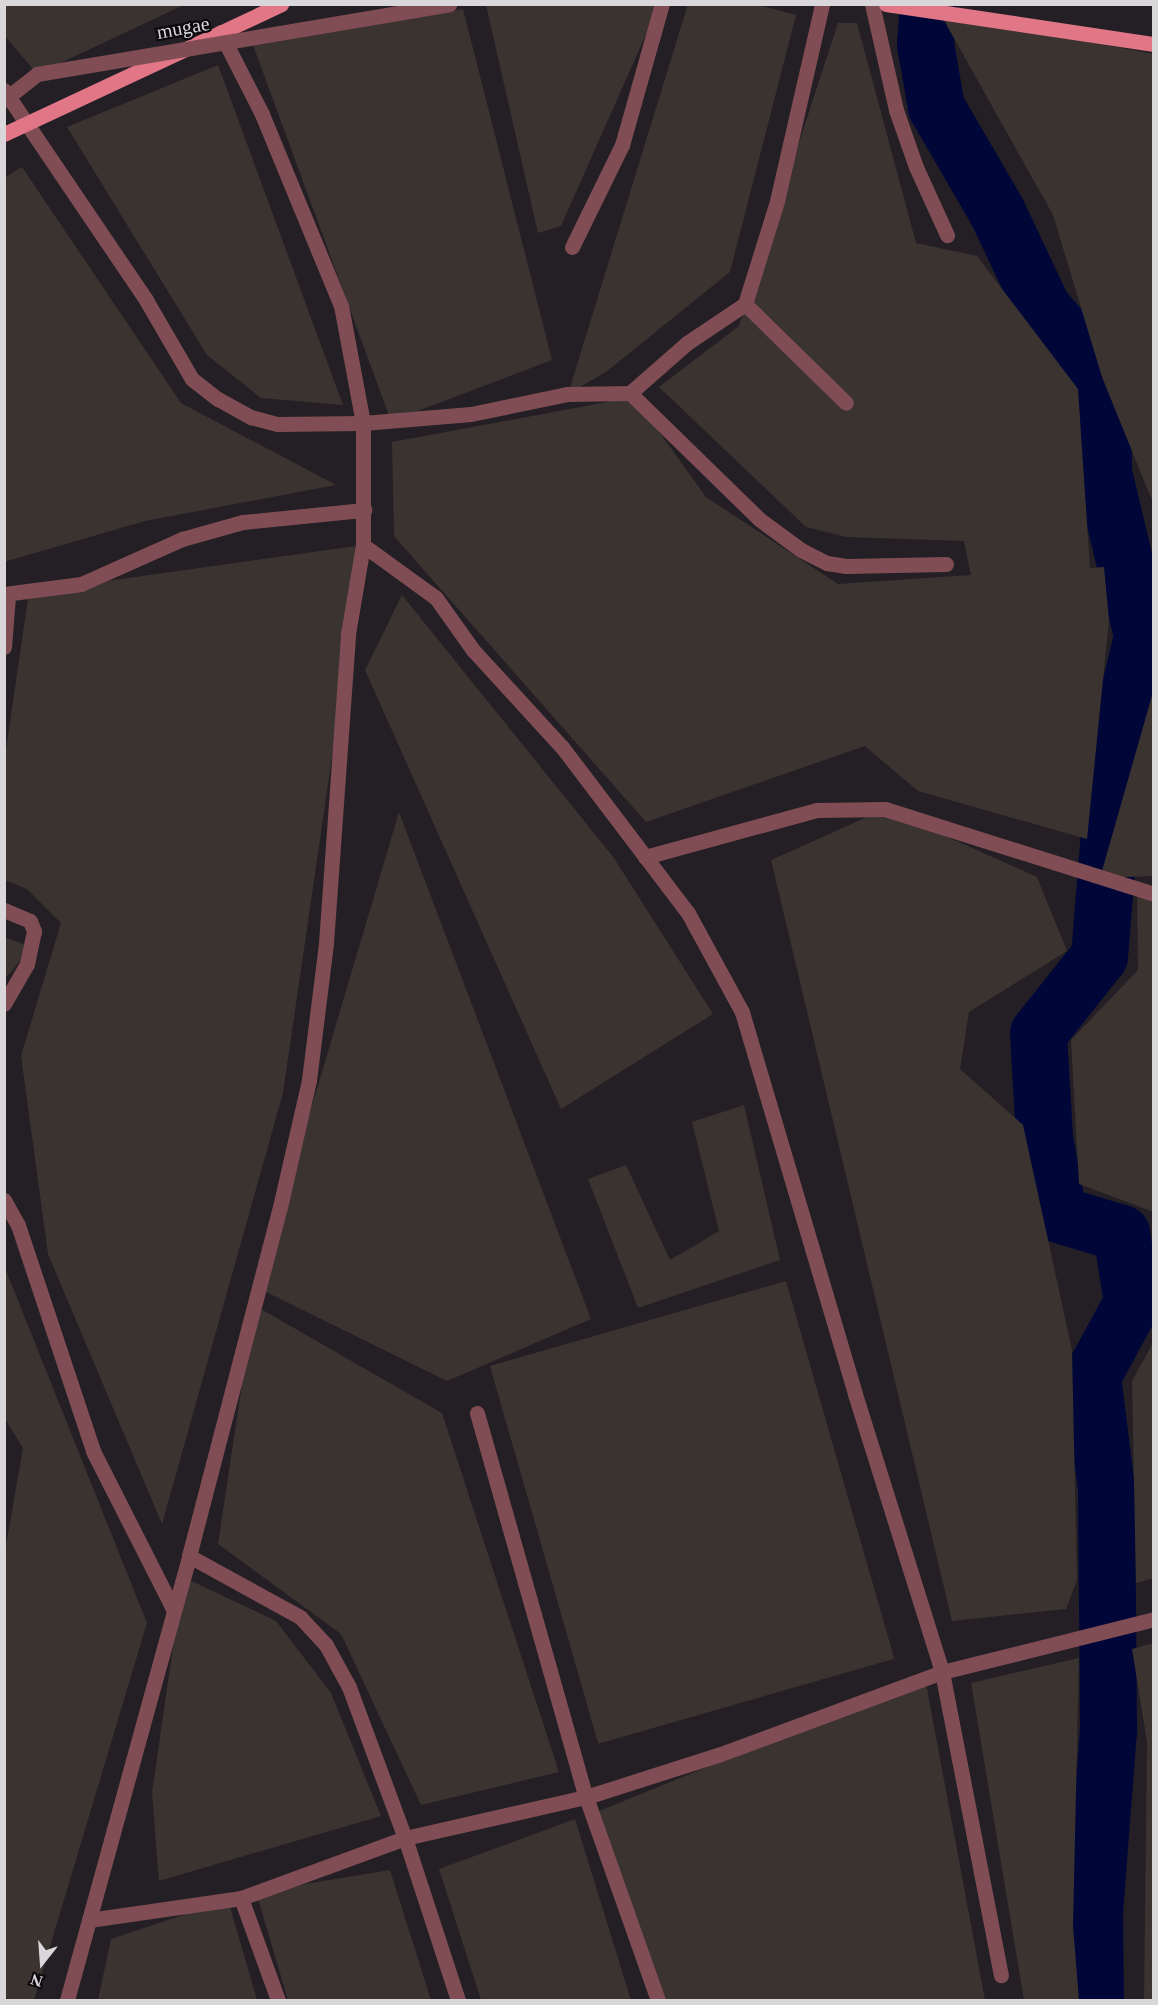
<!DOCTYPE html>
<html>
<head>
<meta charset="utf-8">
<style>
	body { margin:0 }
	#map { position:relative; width:1158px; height:2005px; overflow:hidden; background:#231f25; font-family:Georgia,serif }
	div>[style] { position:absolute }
	.river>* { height:57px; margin:-28.5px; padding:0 28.5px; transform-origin:28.5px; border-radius:28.5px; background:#000738 }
	.building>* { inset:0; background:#3b3330; transform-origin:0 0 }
	.minor>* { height:15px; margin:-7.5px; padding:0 7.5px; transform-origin:7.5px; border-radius:7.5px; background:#804d54 }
	.major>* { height:15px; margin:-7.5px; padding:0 7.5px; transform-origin:7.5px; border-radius:7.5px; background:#e07686 }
	.minor-bridge>* { height:15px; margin:-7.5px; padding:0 7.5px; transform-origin:7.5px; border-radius:7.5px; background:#804d54 }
	span { translate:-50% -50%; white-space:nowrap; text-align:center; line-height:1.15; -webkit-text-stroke:4.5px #0b090c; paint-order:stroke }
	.street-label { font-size:20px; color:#dad7db }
	.frame { position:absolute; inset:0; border:6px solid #dad7db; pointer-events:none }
	.north { position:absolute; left:12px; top:1933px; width:60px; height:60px; -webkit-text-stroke:4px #0b090c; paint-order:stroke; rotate:197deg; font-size:16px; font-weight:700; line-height:24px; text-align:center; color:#dad7db }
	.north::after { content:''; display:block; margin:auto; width:21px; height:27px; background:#dad7db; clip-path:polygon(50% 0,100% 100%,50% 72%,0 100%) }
</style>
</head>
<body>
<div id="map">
	<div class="river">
		<i style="left:928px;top:4px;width:40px;rotate:94.3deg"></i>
		<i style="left:925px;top:44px;width:64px;rotate:80.1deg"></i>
		<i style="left:936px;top:107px;width:121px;rotate:59.8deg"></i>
		<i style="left:997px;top:212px;width:105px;rotate:64.7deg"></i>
		<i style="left:1042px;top:307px;width:92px;rotate:49.4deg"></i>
		<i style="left:1102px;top:377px;width:95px;rotate:89.4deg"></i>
		<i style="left:1103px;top:472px;width:169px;rotate:76.6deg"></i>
		<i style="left:1142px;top:636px;width:112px;rotate:103.4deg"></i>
		<i style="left:1116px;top:745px;width:212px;rotate:94.6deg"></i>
		<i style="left:1099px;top:956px;width:98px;rotate:128.4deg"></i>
		<i style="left:1038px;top:1033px;width:105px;rotate:86.7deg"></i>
		<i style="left:1044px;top:1138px;width:77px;rotate:79.6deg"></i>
		<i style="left:1058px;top:1214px;width:66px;rotate:16.8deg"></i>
		<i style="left:1121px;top:1233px;width:70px;rotate:80.9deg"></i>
		<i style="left:1132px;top:1302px;width:84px;rotate:118.4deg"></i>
		<i style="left:1092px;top:1376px;width:114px;rotate:82.9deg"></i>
		<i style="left:1106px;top:1489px;width:241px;rotate:89.5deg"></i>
		<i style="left:1108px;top:1730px;width:182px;rotate:94.4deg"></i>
		<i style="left:1094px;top:1911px;width:89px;rotate:89.4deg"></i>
	</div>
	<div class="building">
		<i style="clip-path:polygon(4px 4px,186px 4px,37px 74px,4px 35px)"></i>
		<i style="clip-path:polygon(688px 4px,755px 4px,796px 15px,730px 272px,606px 372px,568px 394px)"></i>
		<i style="clip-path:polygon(486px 5px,659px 5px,561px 226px,538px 233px)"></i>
		<i style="clip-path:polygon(463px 9px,552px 360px,391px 421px,253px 45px)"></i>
		<i style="clip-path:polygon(941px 15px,1154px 54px,1153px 503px,1102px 377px,1053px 215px)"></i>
		<i style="clip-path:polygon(838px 23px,857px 23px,916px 243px,977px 256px,1078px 389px,1090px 568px,1104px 567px,1109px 620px,1087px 839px,918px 791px,865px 746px,646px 822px,394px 536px,392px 442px,634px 397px,706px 497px,838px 584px,971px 575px,964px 541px,846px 537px,806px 527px,659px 387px,739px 326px)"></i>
		<i style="clip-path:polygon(218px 65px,343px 405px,261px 398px,207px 355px,67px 127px)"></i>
		<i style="clip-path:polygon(22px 167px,181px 403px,336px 485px,145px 521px,4px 562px,4px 178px)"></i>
		<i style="clip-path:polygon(363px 545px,283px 1093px,162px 1524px,48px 1254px,21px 1056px,61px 923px,27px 889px,4px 880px,4px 763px,29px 592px)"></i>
		<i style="clip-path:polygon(402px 595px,614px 858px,713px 1014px,561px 1109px,365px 670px)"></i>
		<i style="clip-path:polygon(1153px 692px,1154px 876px,1100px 878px)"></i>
		<i style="clip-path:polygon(885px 809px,1037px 877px,1067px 951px,969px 1012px,960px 1069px,1023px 1125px,1072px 1350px,1077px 1580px,1066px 1609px,952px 1621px,771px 860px)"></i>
		<i style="clip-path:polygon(399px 812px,591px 1319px,447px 1381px,258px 1288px)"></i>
		<i style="clip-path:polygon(1137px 889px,1154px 902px,1154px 1212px,1079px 1184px,1071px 1040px,1138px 970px)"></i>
		<i style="clip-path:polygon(4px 937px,32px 947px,4px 980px)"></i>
		<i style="clip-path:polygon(744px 1105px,780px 1260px,638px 1308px,588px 1179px,626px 1165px,670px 1260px,719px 1231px,692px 1122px)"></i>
		<i style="clip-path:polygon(5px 1268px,147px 1623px,34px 2000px,10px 2000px,4px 1996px,4px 1557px,23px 1448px,4px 1417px)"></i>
		<i style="left:786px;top:1281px;width:393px;height:308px;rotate:74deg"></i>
		<i style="clip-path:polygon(254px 1305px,442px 1413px,559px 1772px,421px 1805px,341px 1634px,218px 1544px)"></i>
		<i style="clip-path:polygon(1154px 1341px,1154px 1578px,1136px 1583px,1132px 1381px)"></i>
		<i style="clip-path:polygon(183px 1577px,276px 1621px,331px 1693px,381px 1816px,159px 1881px,152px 1793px)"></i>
		<i style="clip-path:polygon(1154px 1643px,1154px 2000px,1144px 2000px,1147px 1742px,1132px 1649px)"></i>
		<i style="clip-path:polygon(1079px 1658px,1073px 1926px,1079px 2000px,1024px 2000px,971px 1683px)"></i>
		<i style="clip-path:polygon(925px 1678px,985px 2000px,662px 2000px,592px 1814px)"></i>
		<i style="clip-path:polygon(575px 1819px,631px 2000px,481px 2000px,439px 1869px)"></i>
		<i style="clip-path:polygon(390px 1870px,431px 2000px,288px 2000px,256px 1892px)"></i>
		<i style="clip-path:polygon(228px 1900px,257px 2000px,98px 2000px,111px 1939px)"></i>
	</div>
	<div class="minor">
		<i style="left:872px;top:4px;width:109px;rotate:77.2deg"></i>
		<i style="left:896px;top:110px;width:60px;rotate:70.7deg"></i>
		<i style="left:916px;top:167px;width:75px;rotate:65.5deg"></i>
		<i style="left:4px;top:90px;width:254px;rotate:55.9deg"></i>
		<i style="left:146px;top:300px;width:91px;rotate:59.8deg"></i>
		<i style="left:192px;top:379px;width:33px;rotate:38deg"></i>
		<i style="left:218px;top:399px;width:38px;rotate:29deg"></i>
		<i style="left:251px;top:417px;width:27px;rotate:15deg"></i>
		<i style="left:277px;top:424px;width:86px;rotate:-0.7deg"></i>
		<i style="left:363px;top:423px;width:108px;rotate:-4.8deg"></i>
		<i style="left:471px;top:414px;width:99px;rotate:-11.7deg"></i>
		<i style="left:568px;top:394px;width:62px;rotate:-0.9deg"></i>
		<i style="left:630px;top:393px;width:76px;rotate:-41.3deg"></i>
		<i style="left:687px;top:343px;width:70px;rotate:-33.9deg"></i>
		<i style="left:745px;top:304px;width:108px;rotate:-72.7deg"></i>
		<i style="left:777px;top:201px;width:202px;rotate:-77.1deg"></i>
		<i style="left:572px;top:247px;width:114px;rotate:-63.9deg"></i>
		<i style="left:622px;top:145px;width:147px;rotate:-74.2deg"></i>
		<i style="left:745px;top:304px;width:141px;rotate:44.4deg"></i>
		<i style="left:630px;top:393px;width:180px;rotate:44.3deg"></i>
		<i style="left:759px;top:519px;width:52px;rotate:36.4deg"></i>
		<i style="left:801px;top:550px;width:29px;rotate:27deg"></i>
		<i style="left:827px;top:563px;width:19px;rotate:9deg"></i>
		<i style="left:846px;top:566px;width:100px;rotate:-1.1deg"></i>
		<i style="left:363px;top:545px;width:90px;rotate:36deg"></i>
		<i style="left:436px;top:598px;width:64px;rotate:54.6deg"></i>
		<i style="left:473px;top:650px;width:132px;rotate:47.5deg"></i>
		<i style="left:562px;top:747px;width:208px;rotate:52.8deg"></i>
		<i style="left:688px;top:913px;width:113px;rotate:61.4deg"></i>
		<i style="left:742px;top:1012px;width:398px;rotate:73.5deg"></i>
		<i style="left:855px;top:1394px;width:291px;rotate:72.6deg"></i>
		<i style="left:942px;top:1672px;width:309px;rotate:79deg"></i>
		<i style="left:4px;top:594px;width:78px;rotate:-7.4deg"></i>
		<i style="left:81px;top:584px;width:111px;rotate:-24deg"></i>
		<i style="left:182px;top:539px;width:63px;rotate:-15.6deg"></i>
		<i style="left:243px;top:522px;width:122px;rotate:-5.7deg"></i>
		<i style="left:4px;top:647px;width:51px;rotate:-85.5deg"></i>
		<i style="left:645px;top:857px;width:178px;rotate:-15.3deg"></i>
		<i style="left:817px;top:810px;width:68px;rotate:-0.8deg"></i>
		<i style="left:885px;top:809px;width:282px;rotate:17.5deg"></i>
		<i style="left:4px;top:910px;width:28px;rotate:23deg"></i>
		<i style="left:30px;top:921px;width:11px;rotate:68deg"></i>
		<i style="left:34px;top:931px;width:34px;rotate:102deg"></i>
		<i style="left:27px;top:964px;width:46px;rotate:119.9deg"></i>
		<i style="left:4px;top:1200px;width:29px;rotate:61deg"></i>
		<i style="left:18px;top:1225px;width:238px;rotate:71.6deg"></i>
		<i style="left:93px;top:1451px;width:177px;rotate:63.1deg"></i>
		<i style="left:477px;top:1413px;width:399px;rotate:74.2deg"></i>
		<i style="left:586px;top:1797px;width:215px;rotate:70.5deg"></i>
		<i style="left:189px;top:1556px;width:127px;rotate:28.8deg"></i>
		<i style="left:300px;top:1617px;width:38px;rotate:47deg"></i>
		<i style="left:326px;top:1645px;width:48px;rotate:61.3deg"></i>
		<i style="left:349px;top:1687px;width:161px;rotate:69.7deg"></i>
		<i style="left:405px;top:1838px;width:170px;rotate:71.9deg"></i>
		<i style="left:241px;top:1898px;width:109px;rotate:70.1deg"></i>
		<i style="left:89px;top:1920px;width:154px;rotate:-8.2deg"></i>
		<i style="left:241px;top:1898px;width:175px;rotate:-20.1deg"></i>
		<i style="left:405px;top:1838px;width:186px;rotate:-12.8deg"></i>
		<i style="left:586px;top:1797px;width:139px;rotate:-17.7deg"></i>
		<i style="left:718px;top:1755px;width:239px;rotate:-20.3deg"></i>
		<i style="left:942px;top:1672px;width:219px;rotate:-14deg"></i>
		<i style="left:67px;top:2000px;width:460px;rotate:-74.6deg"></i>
		<i style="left:189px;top:1556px;width:361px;rotate:-75.4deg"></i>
		<i style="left:280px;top:1207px;width:130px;rotate:-77.1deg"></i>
		<i style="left:309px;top:1080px;width:138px;rotate:-82.9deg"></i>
		<i style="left:326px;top:943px;width:310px;rotate:-85.9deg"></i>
		<i style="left:348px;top:634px;width:90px;rotate:-80.4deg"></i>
		<i style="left:363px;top:545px;width:122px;rotate:-90deg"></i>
		<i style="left:363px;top:423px;width:119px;rotate:-100.6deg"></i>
		<i style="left:341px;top:306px;width:208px;rotate:-112.4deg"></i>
		<i style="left:262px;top:114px;width:92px;rotate:-117.1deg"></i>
	</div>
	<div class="major">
		<i style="left:886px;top:4px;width:271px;rotate:8.5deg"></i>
		<i style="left:4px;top:134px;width:306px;rotate:-25.1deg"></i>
	</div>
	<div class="minor-bridge">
		<i style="left:4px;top:100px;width:42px;rotate:-38.2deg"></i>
		<i style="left:37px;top:74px;width:418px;rotate:-9.6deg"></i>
	</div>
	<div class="street-label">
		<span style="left:183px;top:28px;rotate:-10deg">mugae</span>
	</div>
	<div class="frame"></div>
	<div class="north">N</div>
</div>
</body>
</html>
